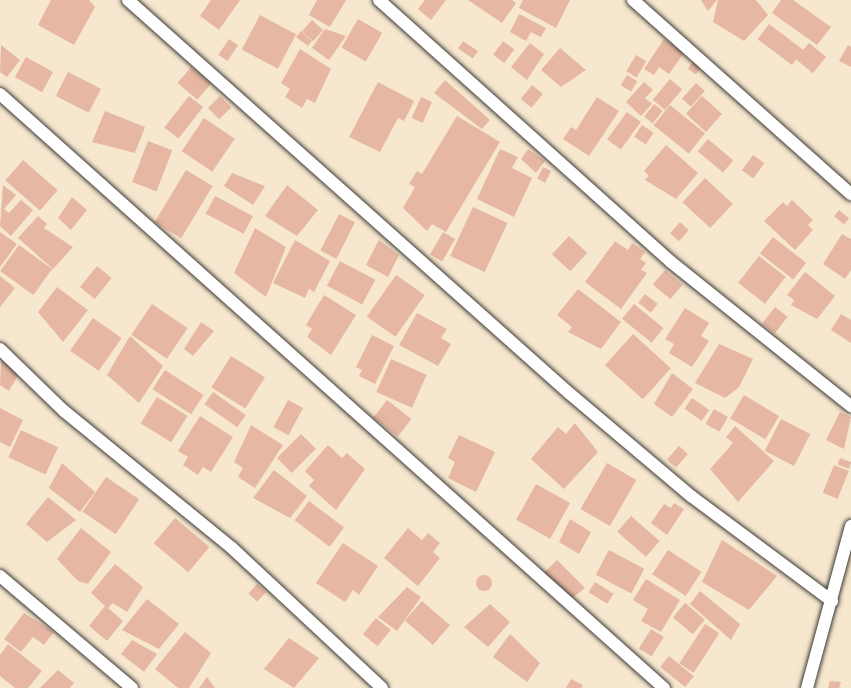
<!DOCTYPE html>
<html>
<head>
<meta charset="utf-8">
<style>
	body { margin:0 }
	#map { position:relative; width:851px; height:688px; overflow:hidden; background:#f7e7ce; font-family:"Old Standard TT",serif }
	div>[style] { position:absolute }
	.building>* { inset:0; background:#e6b8a3; transform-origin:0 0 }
	.round { border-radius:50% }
	.roads { filter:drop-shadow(0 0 2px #3d3a37) drop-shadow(0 0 2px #3d3a37) }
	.minor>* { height:12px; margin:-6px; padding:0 6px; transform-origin:6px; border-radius:6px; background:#fff }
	span { translate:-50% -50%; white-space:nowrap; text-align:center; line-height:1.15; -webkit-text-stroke:5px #fcf5e5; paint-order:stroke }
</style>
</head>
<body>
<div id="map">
	<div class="building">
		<i style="clip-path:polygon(51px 0,89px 0,95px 7px,74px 45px,38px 25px)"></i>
		<i style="clip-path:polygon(211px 0,240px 0,219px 30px,200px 16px)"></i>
		<i style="clip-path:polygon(317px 0,346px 0,330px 27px,309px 15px)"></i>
		<i style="clip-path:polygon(425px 0,446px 0,431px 20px,418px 9px)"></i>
		<i style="clip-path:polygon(468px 0,512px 0,516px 3px,502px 23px)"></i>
		<i style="clip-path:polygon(523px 0,570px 0,556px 28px,519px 8px)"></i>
		<i style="clip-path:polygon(701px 0,717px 0,708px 11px)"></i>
		<i style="clip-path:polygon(718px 0,756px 0,768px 15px,744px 41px,713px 22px)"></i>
		<i style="clip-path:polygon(781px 0,793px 0,831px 27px,817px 45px,772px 13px)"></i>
		<i style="clip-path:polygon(519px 14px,546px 28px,541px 37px,531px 32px,526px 41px,510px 32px)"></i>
		<i style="left:260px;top:15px;width:41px;height:39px;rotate:28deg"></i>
		<i style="left:358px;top:19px;width:28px;height:33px;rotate:30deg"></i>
		<i style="left:312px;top:20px;width:15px;height:15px;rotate:42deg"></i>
		<i style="left:769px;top:24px;width:43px;height:19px;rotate:37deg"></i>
		<i style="clip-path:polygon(325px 29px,346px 36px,329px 60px,312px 48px)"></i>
		<i style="clip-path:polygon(301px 31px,312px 41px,308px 46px,296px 37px)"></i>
		<i style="left:229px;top:39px;width:11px;height:19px;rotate:34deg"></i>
		<i style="clip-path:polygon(664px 39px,684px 53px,669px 74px,659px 67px,654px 75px,644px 69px)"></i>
		<i style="left:463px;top:41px;width:18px;height:9px;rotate:34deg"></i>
		<i style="left:503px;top:41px;width:14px;height:17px;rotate:36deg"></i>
		<i style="clip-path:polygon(530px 43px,544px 54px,527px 80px,511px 67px)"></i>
		<i style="left:809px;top:43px;width:22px;height:21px;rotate:39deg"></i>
		<i style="clip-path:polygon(1px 45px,20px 60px,7px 77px,0 72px)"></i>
		<i style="clip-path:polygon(848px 45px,851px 47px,851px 67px,839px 61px)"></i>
		<i style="clip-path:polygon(560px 48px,586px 70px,561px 87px,541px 70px)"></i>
		<i style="clip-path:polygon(300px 49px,331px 69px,315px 103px,307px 99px,302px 108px,285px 97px,290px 89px,281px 83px)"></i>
		<i style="left:636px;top:55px;width:12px;height:19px;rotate:31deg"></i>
		<i style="left:26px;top:57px;width:31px;height:23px;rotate:29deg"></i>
		<i style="left:695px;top:59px;width:10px;height:12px;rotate:37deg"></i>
		<i style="left:191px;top:67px;width:26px;height:21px;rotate:40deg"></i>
		<i style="left:68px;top:72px;width:37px;height:27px;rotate:27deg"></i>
		<i style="left:627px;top:75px;width:12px;height:12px;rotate:31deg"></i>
		<i style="left:670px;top:79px;width:16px;height:27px;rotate:40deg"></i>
		<i style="clip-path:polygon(445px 80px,490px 120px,482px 129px,434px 93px)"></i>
		<i style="clip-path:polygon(378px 82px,414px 101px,404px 121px,398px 118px,380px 152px,349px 137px)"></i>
		<i style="clip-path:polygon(644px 82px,653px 90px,645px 98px,652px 104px,641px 116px,626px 102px)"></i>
		<i style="left:696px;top:83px;width:12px;height:21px;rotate:42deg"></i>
		<i style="left:532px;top:85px;width:14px;height:18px;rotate:39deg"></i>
		<i style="left:189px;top:96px;width:18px;height:40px;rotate:38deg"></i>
		<i style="left:220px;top:96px;width:16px;height:17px;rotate:45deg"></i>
		<i style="left:702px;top:96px;width:27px;height:24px;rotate:42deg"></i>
		<i style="left:421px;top:97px;width:12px;height:23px;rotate:24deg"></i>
		<i style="clip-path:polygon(597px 97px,619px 111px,589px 156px,563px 139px,571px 127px,576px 130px)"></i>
		<i style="left:654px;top:104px;width:11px;height:16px;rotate:38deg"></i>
		<i style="left:670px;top:105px;width:45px;height:26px;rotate:39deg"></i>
		<i style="clip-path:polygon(105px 111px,145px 127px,135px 153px,92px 142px)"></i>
		<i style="left:627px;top:112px;width:17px;height:34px;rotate:36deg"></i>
		<i style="clip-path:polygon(457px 116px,500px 142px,446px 232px,432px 224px,427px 231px,403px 208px,415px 187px,409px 184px,417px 171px,422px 174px)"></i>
		<i style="left:204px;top:118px;width:37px;height:40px;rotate:34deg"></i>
		<i style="left:642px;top:125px;width:14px;height:14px;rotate:34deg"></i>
		<i style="left:708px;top:139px;width:33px;height:16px;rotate:40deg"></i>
		<i style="left:148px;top:141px;width:26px;height:44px;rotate:21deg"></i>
		<i style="clip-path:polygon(666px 145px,698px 173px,676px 199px,645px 180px,649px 176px,644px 171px)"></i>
		<i style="clip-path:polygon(500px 149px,518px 157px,512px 168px,532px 178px,514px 217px,477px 199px)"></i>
		<i style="clip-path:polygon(528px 149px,545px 161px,536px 173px,521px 159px)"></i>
		<i style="left:753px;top:155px;width:14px;height:19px;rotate:36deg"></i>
		<i style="left:23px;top:160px;width:46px;height:27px;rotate:41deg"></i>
		<i style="left:543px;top:167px;width:9px;height:13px;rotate:27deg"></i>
		<i style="left:186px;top:170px;width:31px;height:61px;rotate:31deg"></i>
		<i style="clip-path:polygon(232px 173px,265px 186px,253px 205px,224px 186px)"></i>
		<i style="left:705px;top:178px;width:38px;height:33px;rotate:43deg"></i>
		<i style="clip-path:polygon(3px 185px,16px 195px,4px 209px,9px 213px,21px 200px,33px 210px,11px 236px,0 226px)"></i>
		<i style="clip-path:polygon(287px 185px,318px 210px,297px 236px,265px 216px)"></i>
		<i style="left:215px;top:196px;width:43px;height:20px;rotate:28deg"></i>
		<i style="clip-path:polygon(72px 197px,87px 210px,71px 230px,58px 218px)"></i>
		<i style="clip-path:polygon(792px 200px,813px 220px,808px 225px,813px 230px,795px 250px,764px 221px,783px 202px,787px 206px)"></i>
		<i style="left:473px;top:207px;width:38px;height:54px;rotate:25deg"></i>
		<i style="left:839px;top:210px;width:13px;height:8px;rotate:39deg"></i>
		<i style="left:339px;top:214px;width:18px;height:41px;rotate:27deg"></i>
		<i style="clip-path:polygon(38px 216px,47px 224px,44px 228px,73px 247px,53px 269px,18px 238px)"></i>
		<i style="left:680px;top:222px;width:12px;height:15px;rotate:42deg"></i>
		<i style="clip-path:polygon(255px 228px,286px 247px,266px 297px,234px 273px)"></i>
		<i style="clip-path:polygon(0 232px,17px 244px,0 267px)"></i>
		<i style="left:443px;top:232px;width:14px;height:26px;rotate:30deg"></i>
		<i style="clip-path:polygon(842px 234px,851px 239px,851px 270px,845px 279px,823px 264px)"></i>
		<i style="left:569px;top:236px;width:25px;height:25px;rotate:43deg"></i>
		<i style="left:773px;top:237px;width:42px;height:21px;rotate:38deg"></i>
		<i style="clip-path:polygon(295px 240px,330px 261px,314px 292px,309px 289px,305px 298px,273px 283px)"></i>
		<i style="clip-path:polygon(379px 240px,399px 255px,388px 277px,366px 265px)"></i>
		<i style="clip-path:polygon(615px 241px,628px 250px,632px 243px,645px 252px,640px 259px,646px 263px,641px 270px,647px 273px,621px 309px,585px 282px)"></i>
		<i style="left:19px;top:245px;width:41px;height:32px;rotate:36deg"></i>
		<i style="left:759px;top:256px;width:34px;height:34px;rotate:38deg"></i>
		<i style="left:340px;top:261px;width:40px;height:28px;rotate:28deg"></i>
		<i style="left:97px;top:266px;width:19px;height:27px;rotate:39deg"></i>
		<i style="left:665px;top:270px;width:23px;height:19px;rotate:40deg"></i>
		<i style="clip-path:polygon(805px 272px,835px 296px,817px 319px,791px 305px,794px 300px,787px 295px)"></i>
		<i style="left:396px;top:275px;width:35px;height:51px;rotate:35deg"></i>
		<i style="clip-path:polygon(0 276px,15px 288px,0 307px)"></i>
		<i style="clip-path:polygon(57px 287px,88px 310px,63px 342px,38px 312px)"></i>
		<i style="clip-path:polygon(578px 289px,621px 322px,601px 349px,568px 332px,572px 327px,557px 315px)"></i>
		<i style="left:645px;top:294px;width:16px;height:11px;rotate:38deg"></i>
		<i style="clip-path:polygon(324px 295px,356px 315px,331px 355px,307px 337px,312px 329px,306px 325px)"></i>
		<i style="left:152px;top:304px;width:43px;height:37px;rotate:34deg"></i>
		<i style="left:634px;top:304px;width:38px;height:19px;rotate:39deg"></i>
		<i style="left:775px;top:307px;width:16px;height:21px;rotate:38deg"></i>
		<i style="clip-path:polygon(685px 308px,709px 323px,701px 336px,709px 341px,692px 367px,669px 353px,674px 344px,665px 339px)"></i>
		<i style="clip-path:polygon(417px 313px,447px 329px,441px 338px,451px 344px,438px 366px,399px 345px)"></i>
		<i style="clip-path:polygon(841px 314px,851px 320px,851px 343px,831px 330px)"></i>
		<i style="left:93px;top:318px;width:35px;height:40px;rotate:35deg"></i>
		<i style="clip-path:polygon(201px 322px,214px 331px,193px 356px,184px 349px)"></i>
		<i style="left:633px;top:334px;width:51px;height:42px;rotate:42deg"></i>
		<i style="clip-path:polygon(372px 335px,394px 346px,375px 384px,359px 376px,362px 370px,356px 367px)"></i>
		<i style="clip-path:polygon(130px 336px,163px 366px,139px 403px,107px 375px)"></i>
		<i style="clip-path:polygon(719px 344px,753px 359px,739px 387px,725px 398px,695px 383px)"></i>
		<i style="left:231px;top:356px;width:40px;height:37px;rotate:32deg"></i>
		<i style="left:391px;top:359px;width:39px;height:36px;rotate:24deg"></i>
		<i style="clip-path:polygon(1px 361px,20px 372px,9px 391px,0 385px)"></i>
		<i style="left:165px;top:370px;width:46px;height:23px;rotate:33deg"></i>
		<i style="clip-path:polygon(672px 373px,693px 389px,672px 417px,654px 404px)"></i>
		<i style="left:213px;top:392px;width:40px;height:15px;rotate:35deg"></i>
		<i style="left:744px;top:395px;width:41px;height:27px;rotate:31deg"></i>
		<i style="left:157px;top:397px;width:36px;height:31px;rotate:32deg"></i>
		<i style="left:692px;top:398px;width:21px;height:13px;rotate:35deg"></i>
		<i style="left:288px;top:400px;width:17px;height:31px;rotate:28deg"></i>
		<i style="left:387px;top:400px;width:31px;height:22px;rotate:38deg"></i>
		<i style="clip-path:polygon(0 408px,23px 420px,10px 447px,0 442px)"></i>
		<i style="left:714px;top:409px;width:16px;height:17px;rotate:30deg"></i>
		<i style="clip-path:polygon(840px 412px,851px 417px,844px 449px,826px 440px)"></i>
		<i style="clip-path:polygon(200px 416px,233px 437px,211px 472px,203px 467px,198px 475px,183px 465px,188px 457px,178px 451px)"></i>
		<i style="left:781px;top:419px;width:33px;height:36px;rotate:27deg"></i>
		<i style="clip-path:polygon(575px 423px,598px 452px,564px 489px,531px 459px,558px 427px,566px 434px)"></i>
		<i style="clip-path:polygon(251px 425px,283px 445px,255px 488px,238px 477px,243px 468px,234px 462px)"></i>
		<i style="clip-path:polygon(735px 426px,774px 461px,738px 502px,710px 469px,733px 443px,726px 437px)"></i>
		<i style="left:21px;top:430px;width:41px;height:30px;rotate:25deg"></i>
		<i style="left:301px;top:434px;width:21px;height:34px;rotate:45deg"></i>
		<i style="clip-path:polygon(459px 435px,495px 452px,476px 492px,448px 478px,455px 462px,448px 458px)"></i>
		<i style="clip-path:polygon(328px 445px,342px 458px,347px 453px,365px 469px,336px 510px,309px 486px,314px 480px,305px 471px)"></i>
		<i style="left:679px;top:446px;width:12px;height:18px;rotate:42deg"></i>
		<i style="left:840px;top:458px;width:12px;height:7px;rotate:20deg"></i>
		<i style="clip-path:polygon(62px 463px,95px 492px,80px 512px,49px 488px)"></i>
		<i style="left:607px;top:463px;width:34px;height:53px;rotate:30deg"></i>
		<i style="left:834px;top:465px;width:16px;height:30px;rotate:22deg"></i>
		<i style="clip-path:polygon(274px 470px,307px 496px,290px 518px,253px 498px)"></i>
		<i style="left:106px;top:477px;width:40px;height:42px;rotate:34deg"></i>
		<i style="left:536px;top:484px;width:39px;height:41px;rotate:29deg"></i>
		<i style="clip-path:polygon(48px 497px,76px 520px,47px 542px,26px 524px)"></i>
		<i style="left:309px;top:501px;width:44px;height:24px;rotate:37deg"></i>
		<i style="clip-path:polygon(674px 503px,684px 509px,667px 535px,651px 523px,664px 504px,671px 508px)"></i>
		<i style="left:631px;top:516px;width:38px;height:21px;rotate:41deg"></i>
		<i style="left:175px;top:518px;width:45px;height:33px;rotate:40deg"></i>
		<i style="clip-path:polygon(570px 519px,591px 532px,579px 554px,559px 542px)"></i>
		<i style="clip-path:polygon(81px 528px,111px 552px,88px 584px,78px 581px,57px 559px)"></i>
		<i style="clip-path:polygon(408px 528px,422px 540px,428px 533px,440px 543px,433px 552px,440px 558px,418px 586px,384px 558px)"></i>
		<i style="clip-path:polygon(722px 540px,777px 576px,749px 610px,702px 582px)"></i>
		<i style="clip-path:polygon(343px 543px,378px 566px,359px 595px,353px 590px,345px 602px,316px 583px)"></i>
		<i style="left:609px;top:550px;width:40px;height:28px;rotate:28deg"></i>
		<i style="left:668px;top:550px;width:40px;height:29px;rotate:33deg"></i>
		<i style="clip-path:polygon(557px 560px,585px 588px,571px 599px,541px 576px)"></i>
		<i style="clip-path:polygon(115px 564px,143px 587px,127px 612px,113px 603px,108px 608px,123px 621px,107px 641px,89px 626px,105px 606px,91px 593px)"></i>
		<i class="round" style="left:476px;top:575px;width:16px;height:16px"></i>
		<i style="clip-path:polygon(646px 579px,680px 600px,661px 632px,641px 621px,648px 609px,633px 600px)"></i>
		<i style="left:595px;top:582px;width:22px;height:12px;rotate:32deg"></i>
		<i style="left:257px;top:584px;width:12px;height:13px;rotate:42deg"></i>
		<i style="clip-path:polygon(407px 587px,421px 597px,397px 631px,378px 617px)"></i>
		<i style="clip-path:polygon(700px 591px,740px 624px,731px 640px,690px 604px)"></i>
		<i style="clip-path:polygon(147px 599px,179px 624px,159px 649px,122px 630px)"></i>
		<i style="left:422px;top:601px;width:37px;height:26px;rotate:41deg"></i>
		<i style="left:685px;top:603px;width:26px;height:19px;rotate:40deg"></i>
		<i style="clip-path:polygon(490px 604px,510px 622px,488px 647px,464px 627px)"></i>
		<i style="clip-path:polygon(24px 613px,54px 632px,44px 645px,33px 637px,21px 652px,4px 639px)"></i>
		<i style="left:376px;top:618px;width:19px;height:21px;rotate:39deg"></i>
		<i style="left:705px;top:624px;width:17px;height:47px;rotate:33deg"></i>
		<i style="left:651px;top:629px;width:15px;height:23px;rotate:32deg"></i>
		<i style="clip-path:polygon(185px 632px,211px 653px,189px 688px,178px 688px,155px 669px)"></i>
		<i style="clip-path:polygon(510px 634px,540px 663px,527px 682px,493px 657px)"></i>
		<i style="clip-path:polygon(289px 638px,319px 658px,294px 688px,264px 669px)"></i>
		<i style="clip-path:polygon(132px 640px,157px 654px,144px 672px,121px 654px)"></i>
		<i style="clip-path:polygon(8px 644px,42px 671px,28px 688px,15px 688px,0 676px,0 655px)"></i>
		<i style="left:669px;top:656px;width:32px;height:14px;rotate:39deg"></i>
		<i style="clip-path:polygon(58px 670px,74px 683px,70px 688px,40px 688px)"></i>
		<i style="clip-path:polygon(207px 677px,215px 688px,199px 688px)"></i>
		<i style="clip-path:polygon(571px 679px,583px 685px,581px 688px,566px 688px)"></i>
		<i style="clip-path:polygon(830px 681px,841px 682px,839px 688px,828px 688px)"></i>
	</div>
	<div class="roads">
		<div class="minor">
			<i style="left:128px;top:0;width:591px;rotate:41.71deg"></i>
			<i style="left:569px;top:393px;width:160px;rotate:40.2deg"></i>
			<i style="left:691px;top:496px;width:176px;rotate:36.7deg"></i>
			<i style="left:379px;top:0;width:392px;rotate:41.9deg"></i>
			<i style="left:671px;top:262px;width:231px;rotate:38.7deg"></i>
			<i style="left:633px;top:0;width:292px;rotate:41.7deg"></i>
			<i style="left:0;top:94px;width:891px;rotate:41.82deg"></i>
			<i style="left:0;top:349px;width:89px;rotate:44.1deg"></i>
			<i style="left:64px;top:411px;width:217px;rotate:39.2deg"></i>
			<i style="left:232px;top:548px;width:205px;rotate:43deg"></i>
			<i style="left:0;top:576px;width:173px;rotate:40.3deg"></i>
			<i style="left:807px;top:688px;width:168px;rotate:-74.8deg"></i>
		</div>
	</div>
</div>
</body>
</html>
